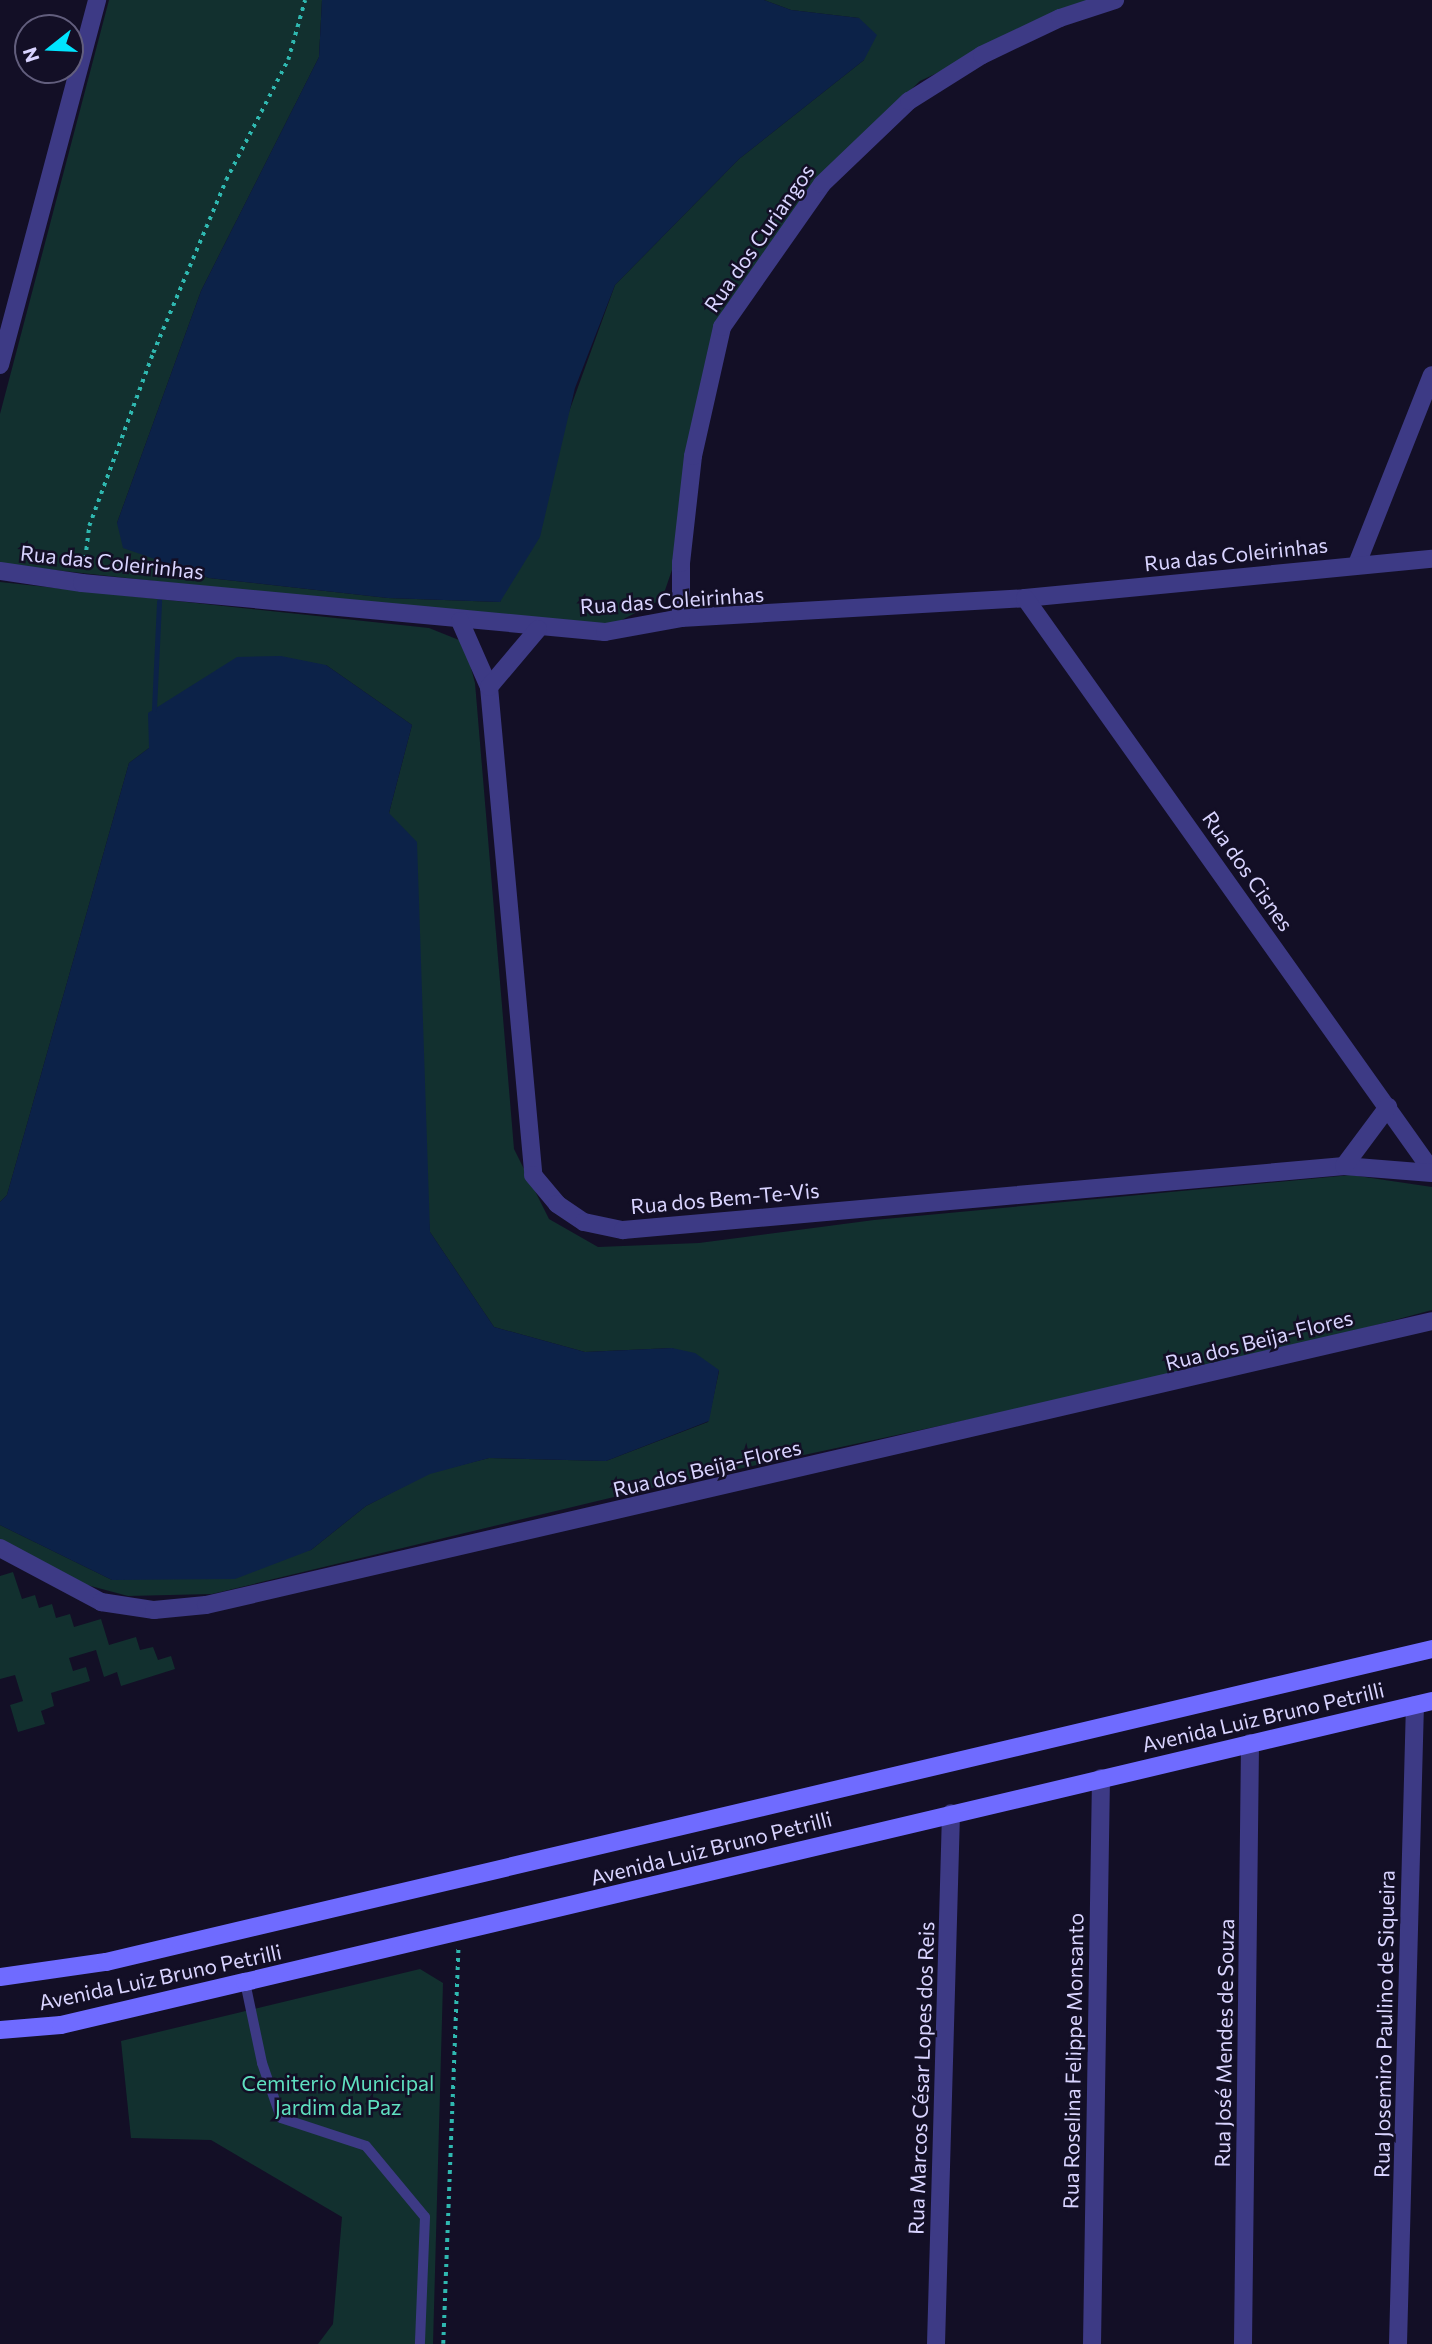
<!DOCTYPE html>
<html>
<head>
<meta charset="utf-8">
<style>
	body { margin:0 }
	#map { position:relative; width:1432px; height:2344px; overflow:hidden; background:#130f26; font-family:Commissioner,sans-serif }
	div>[style] { position:absolute }
	.green>* { inset:0; background:#12302f }
	.water>* { inset:0; background:#0c2248 }
	.stream>* { height:5px; margin:-2.5px; padding:0 2.5px; transform-origin:2.5px; border-radius:2.5px; background:#0c2248 }
	.path>* { height:3.5px; margin-top:-1.75px; transform-origin:0; background:repeating-linear-gradient(90deg,#2fb8b0 0 3.5px,transparent 0 8.5px) }
	.service>* { height:10px; margin:-5px; padding:0 5px; transform-origin:5px; border-radius:5px; background:#3d3a85 }
	.minor>* { height:18px; margin:-9px; padding:0 9px; transform-origin:9px; border-radius:9px; background:#3d3a85 }
	.secondary>* { height:18px; margin:-9px; padding:0 9px; transform-origin:9px; border-radius:9px; background:#6f6bff }
	span { translate:-50% -50%; white-space:nowrap; text-align:center; line-height:1.15; -webkit-text-stroke:5px #130f26; paint-order:stroke }
	.street-label { font-size:21px; color:#d9d4ff }
	.park-label { font-size:21px; color:#5fe0c0 }
	.north { position:absolute; left:14px; top:14px; width:70px; height:70px; box-sizing:border-box; background:#130f26; border:2px solid #625e7d; border-radius:50%; rotate:252deg; font-size:19px; font-weight:700; line-height:28px; text-align:center; color:#d9d4ff }
	.north::after { content:''; display:block; margin:auto; width:24px; height:32px; background:#00e5ff; clip-path:polygon(50% 0,100% 100%,50% 72%,0 100%) }
</style>
</head>
<body>
<div id="map">
	<div class="green">
		<i style="clip-path:polygon(109px 0,322px 0,319px 57px,201px 291px,117px 523px,164px 565px,209px 578px,388px 598px,500px 602px,615px 285px,739px 159px,864px 60px,859px 18px,791px 10px,764px 0,1092px 0,920px 81px,814px 182px,723px 310px,674px 564px,662px 599px,616px 623px,546px 624px,0 564px,0 414px)"></i>
		<i style="clip-path:polygon(0 582px,429px 628px,464px 642px,475px 683px,514px 1149px,549px 1219px,598px 1247px,699px 1243px,874px 1220px,1351px 1175px,1432px 1187px,1432px 1310px,1250px 1359px,664px 1485px,212px 1594px,128px 1596px,87px 1585px,0 1539px,0 1525px,112px 1580px,311px 1550px,366px 1506px,430px 1473px,489px 1458px,606px 1461px,708px 1422px,719px 1371px,672px 1348px,585px 1352px,494px 1327px,430px 1232px,389px 813px,412px 725px,326px 665px,149px 748px,129px 763px,7px 1195px,0 1202px)"></i>
		<i style="clip-path:polygon(13px 1572px,22px 1599px,35px 1595px,39px 1608px,52px 1604px,56px 1618px,70px 1614px,74px 1627px,101px 1619px,109px 1645px,136px 1637px,140px 1650px,153px 1647px,158px 1660px,171px 1656px,175px 1669px,121px 1686px,117px 1672px,104px 1677px,96px 1650px,69px 1658px,73px 1671px,86px 1667px,90px 1681px,51px 1693px,54px 1706px,41px 1711px,45px 1724px,18px 1732px,10px 1705px,23px 1701px,15px 1675px,0 1679px,0 1576px)"></i>
		<i style="clip-path:polygon(420px 1969px,443px 1983px,433px 2344px,318px 2344px,333px 2324px,342px 2217px,211px 2140px,131px 2138px,121px 2041px)"></i>
	</div>
	<div class="water">
		<i style="clip-path:polygon(322px 0,764px 0,791px 10px,859px 18px,877px 35px,864px 60px,739px 159px,615px 285px,575px 388px,540px 537px,500px 602px,388px 598px,209px 578px,123px 548px,117px 523px,201px 291px,319px 57px)"></i>
		<i style="clip-path:polygon(281px 656px,326px 665px,412px 725px,389px 813px,417px 842px,430px 1232px,494px 1327px,585px 1352px,672px 1348px,695px 1353px,719px 1370px,709px 1421px,606px 1461px,489px 1458px,430px 1474px,366px 1506px,311px 1550px,235px 1579px,112px 1580px,0 1525px,0 1202px,7px 1195px,129px 763px,149px 748px,148px 713px,237px 657px)"></i>
	</div>
	<div class="stream">
		<i style="left:163px;top:575px;width:10px;rotate:-84deg"></i>
		<i style="left:154px;top:709px;width:108px;rotate:-87.3deg"></i>
	</div>
	<div class="path">
		<i style="left:84px;top:567px;width:41px;rotate:-83deg"></i>
		<i style="left:89px;top:526px;width:184px;rotate:-69.7deg"></i>
		<i style="left:153px;top:353px;width:188px;rotate:-67.1deg"></i>
		<i style="left:226px;top:180px;width:135px;rotate:-62.7deg"></i>
		<i style="left:288px;top:60px;width:62px;rotate:-74.2deg"></i>
		<i style="left:443px;top:2344px;width:397px;rotate:-87.8deg"></i>
	</div>
	<div class="service">
		<i style="left:245px;top:1982px;width:83px;rotate:78.1deg"></i>
		<i style="left:262px;top:2063px;width:58px;rotate:70.9deg"></i>
		<i style="left:281px;top:2118px;width:89px;rotate:18.2deg"></i>
		<i style="left:366px;top:2146px;width:92px;rotate:50.3deg"></i>
		<i style="left:425px;top:2217px;width:127px;rotate:92.3deg"></i>
	</div>
	<div class="minor">
		<i style="left:0;top:365px;width:378px;rotate:-75.1deg"></i>
		<i style="left:1357px;top:564px;width:203px;rotate:-68.4deg"></i>
		<i style="left:0;top:571px;width:83px;rotate:8.3deg"></i>
		<i style="left:82px;top:583px;width:525px;rotate:5.35deg"></i>
		<i style="left:605px;top:632px;width:77px;rotate:-10.4deg"></i>
		<i style="left:681px;top:618px;width:345px;rotate:-3.3deg"></i>
		<i style="left:1025px;top:598px;width:409px;rotate:-5.5deg"></i>
		<i style="left:1025px;top:598px;width:703px;rotate:54.61deg"></i>
		<i style="left:681px;top:618px;width:55px;rotate:-90deg"></i>
		<i style="left:681px;top:563px;width:108px;rotate:-83.6deg"></i>
		<i style="left:693px;top:456px;width:132px;rotate:-77.3deg"></i>
		<i style="left:722px;top:327px;width:174px;rotate:-55deg"></i>
		<i style="left:822px;top:184px;width:120px;rotate:-43.7deg"></i>
		<i style="left:909px;top:101px;width:86px;rotate:-32.2deg"></i>
		<i style="left:982px;top:55px;width:86px;rotate:-25.4deg"></i>
		<i style="left:1060px;top:18px;width:58px;rotate:-18.1deg"></i>
		<i style="left:460px;top:621px;width:72px;rotate:66.3deg"></i>
		<i style="left:489px;top:687px;width:490px;rotate:84.8deg"></i>
		<i style="left:533px;top:1175px;width:38px;rotate:50deg"></i>
		<i style="left:557px;top:1204px;width:32px;rotate:34deg"></i>
		<i style="left:584px;top:1222px;width:40px;rotate:12deg"></i>
		<i style="left:623px;top:1230px;width:724px;rotate:-5.07deg"></i>
		<i style="left:1344px;top:1166px;width:88px;rotate:4.5deg"></i>
		<i style="left:489px;top:687px;width:76px;rotate:-49.8deg"></i>
		<i style="left:1344px;top:1166px;width:74px;rotate:-53.3deg"></i>
		<i style="left:0;top:1548px;width:115px;rotate:28.1deg"></i>
		<i style="left:101px;top:1602px;width:54px;rotate:8.6deg"></i>
		<i style="left:154px;top:1610px;width:52px;rotate:-5.5deg"></i>
		<i style="left:206px;top:1605px;width:1258px;rotate:-13.04deg"></i>
		<i style="left:936px;top:2344px;width:531px;rotate:-88.38deg"></i>
		<i style="left:1092px;top:2344px;width:566px;rotate:-89.09deg"></i>
		<i style="left:1243px;top:2344px;width:601px;rotate:-89.33deg"></i>
		<i style="left:1398px;top:2344px;width:639px;rotate:-88.48deg"></i>
	</div>
	<div class="secondary">
		<i style="left:0;top:1977px;width:107px;rotate:-8.1deg"></i>
		<i style="left:106px;top:1962px;width:1362px;rotate:-13.28deg"></i>
		<i style="left:0;top:2030px;width:61px;rotate:-4.7deg"></i>
		<i style="left:61px;top:2025px;width:189px;rotate:-13.2deg"></i>
		<i style="left:245px;top:1982px;width:1220px;rotate:-13.32deg"></i>
	</div>
	<div class="street-label">
		<span style="left:759px;top:238px;rotate:-55deg">Rua dos Curiangos</span>
		<span style="left:1236px;top:554px;rotate:-6deg">Rua das Coleirinhas</span>
		<span style="left:112px;top:562px;rotate:6deg">Rua das Coleirinhas</span>
		<span style="left:672px;top:600px;rotate:-4deg">Rua das Coleirinhas</span>
		<span style="left:1248px;top:871px;rotate:55deg">Rua dos Cisnes</span>
		<span style="left:725px;top:1198px;rotate:-5deg">Rua dos Bem-Te-Vis</span>
		<span style="left:1259px;top:1340px;rotate:-14deg">Rua dos Beija-Flores</span>
		<span style="left:707px;top:1468px;rotate:-13deg">Rua dos Beija-Flores</span>
		<span style="left:1263px;top:1717px;rotate:-13deg">Avenida Luiz Bruno Petrilli</span>
		<span style="left:711px;top:1848px;rotate:-14deg">Avenida Luiz Bruno Petrilli</span>
		<span style="left:160px;top:1977px;rotate:-12deg">Avenida Luiz Bruno Petrilli</span>
		<span style="left:1384px;top:2024px;rotate:-89deg">Rua Josemiro Paulino de Siqueira</span>
		<span style="left:1224px;top:2043px;rotate:-89deg">Rua José Mendes de Souza</span>
		<span style="left:1073px;top:2061px;rotate:-89deg">Rua Roselina Felippe Monsanto</span>
		<span style="left:921px;top:2078px;rotate:-88deg">Rua Marcos César Lopes dos Reis</span>
	</div>
	<div class="park-label">
		<span style="left:338px;top:2095px">Cemiterio Municipal<br>Jardim da Paz</span>
	</div>
	<div class="north">N</div>
</div>
</body>
</html>
